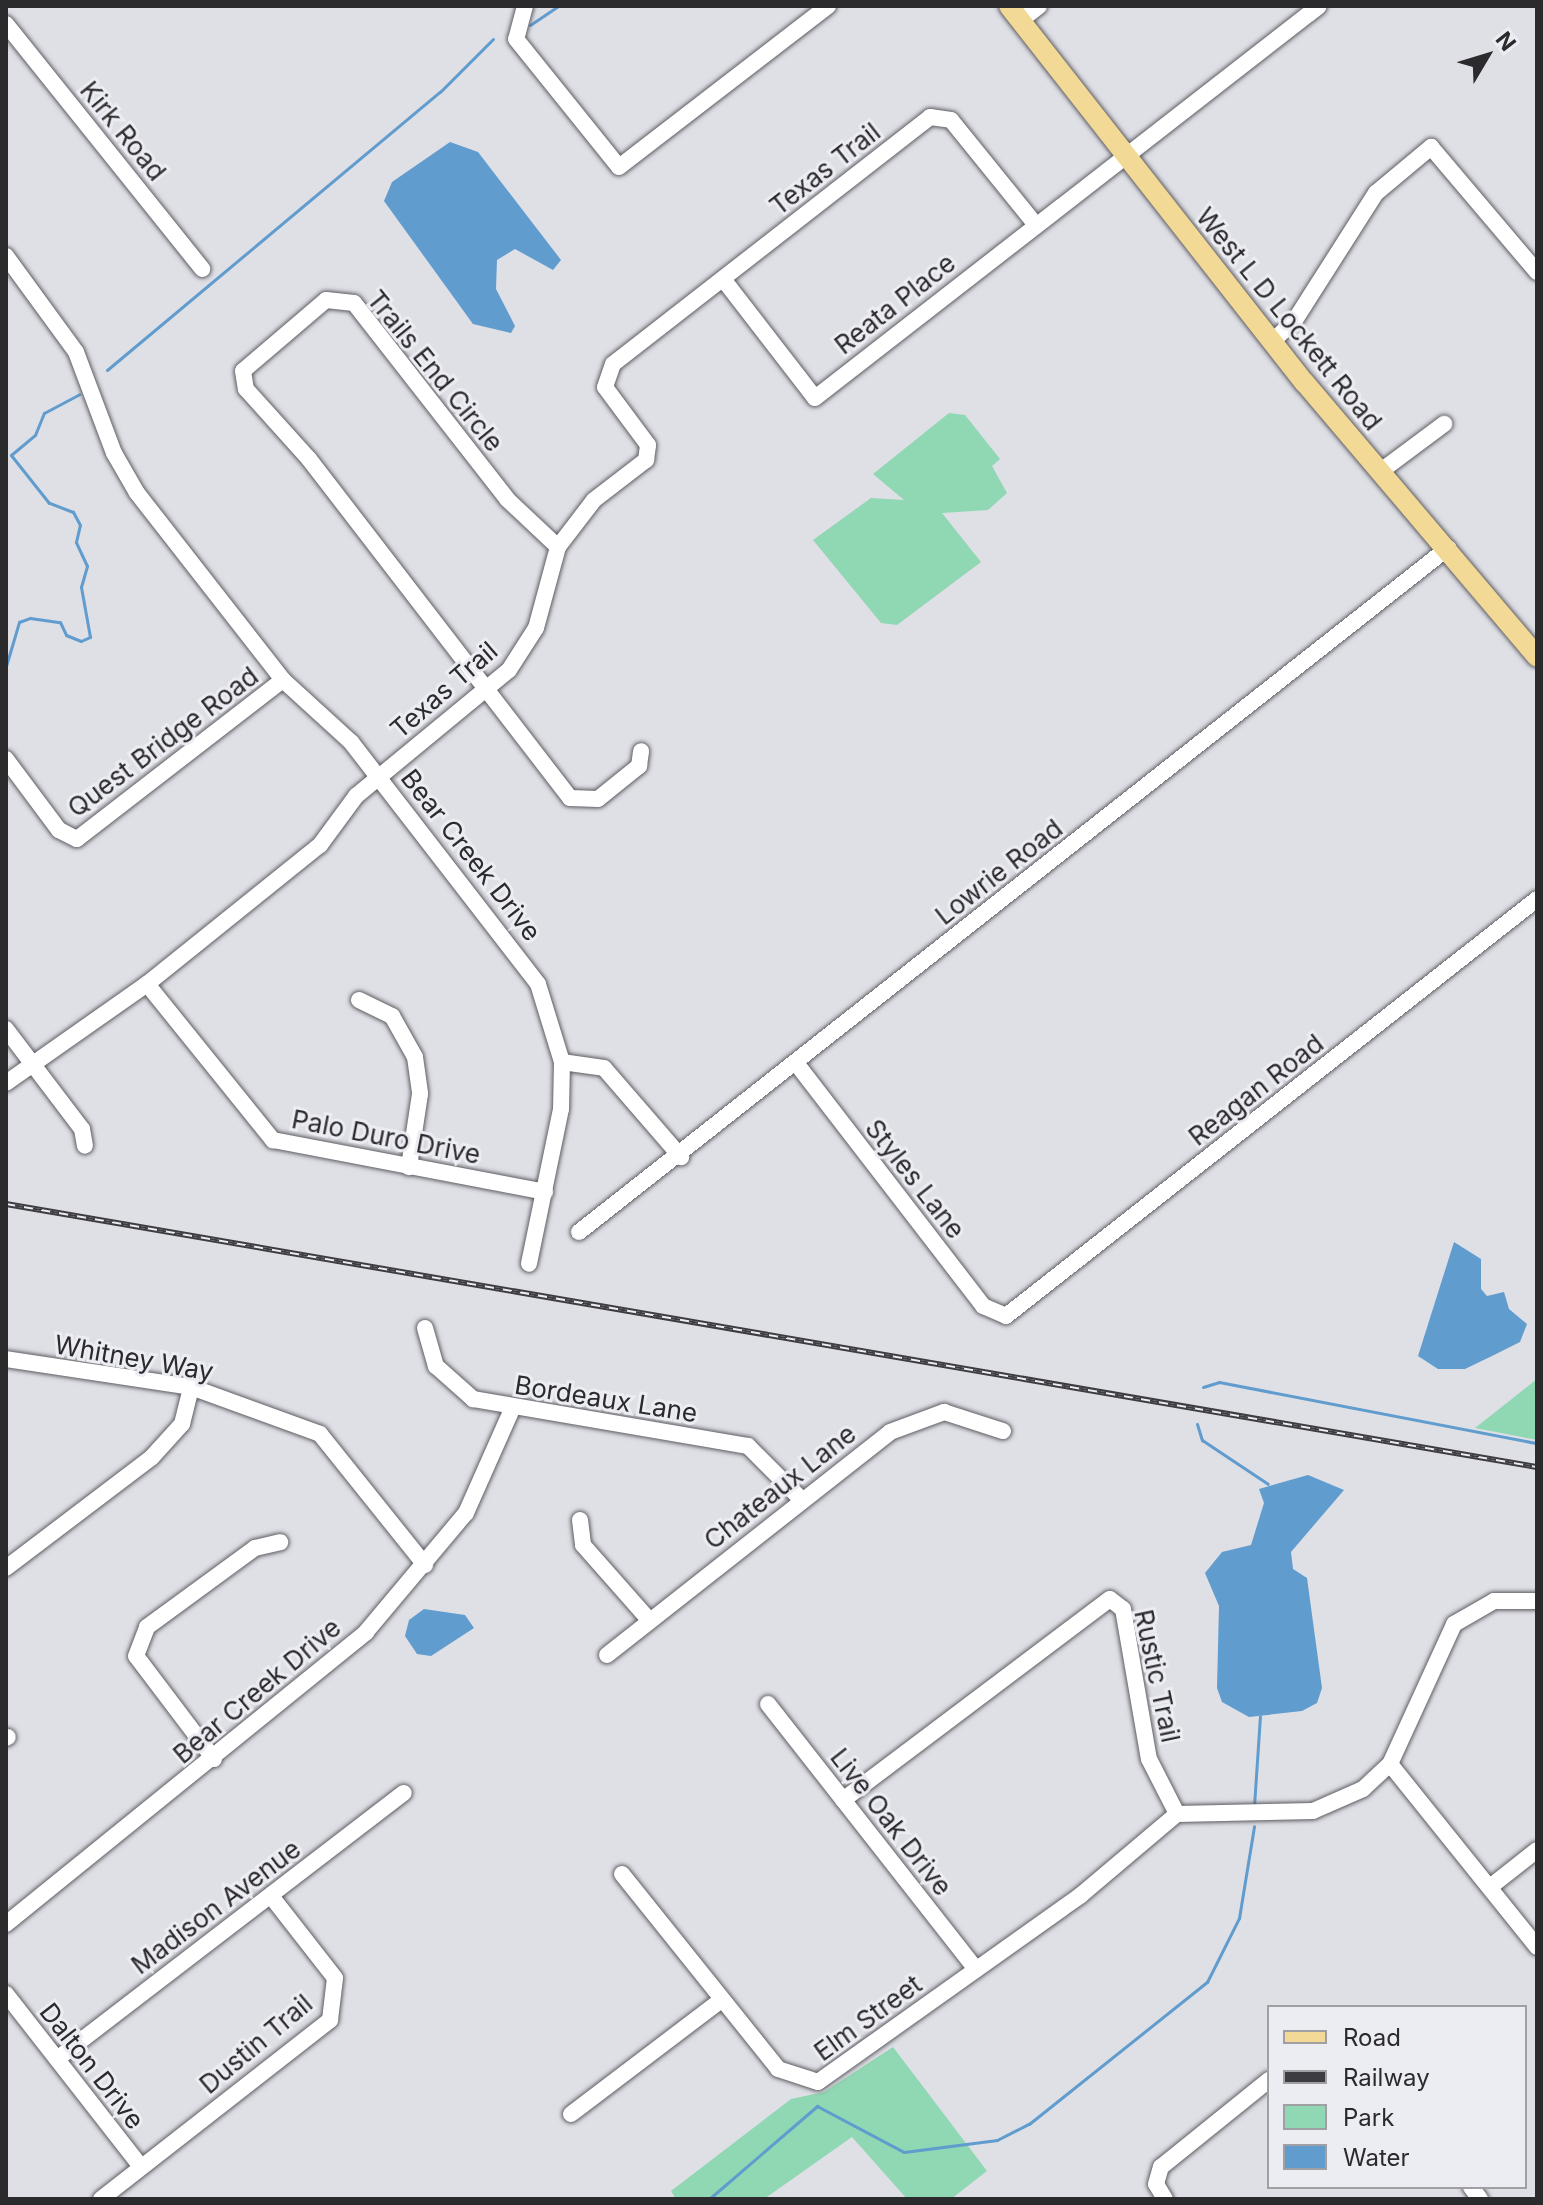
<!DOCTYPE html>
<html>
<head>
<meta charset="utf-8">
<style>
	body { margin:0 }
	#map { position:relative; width:1543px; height:2205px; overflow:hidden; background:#dfdfe6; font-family:Inter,sans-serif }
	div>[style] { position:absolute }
	.green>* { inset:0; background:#90d7b3 }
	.water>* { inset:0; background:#609ccd }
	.stream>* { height:3px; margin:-1.5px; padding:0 1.5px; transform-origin:1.5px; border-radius:1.5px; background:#609ccd }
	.roads { filter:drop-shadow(0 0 2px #5d5d63) drop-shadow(0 0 2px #5d5d63) }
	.minor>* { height:16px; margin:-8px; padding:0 8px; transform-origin:8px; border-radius:8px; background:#fff }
	.major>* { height:20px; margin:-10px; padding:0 10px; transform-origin:10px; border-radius:10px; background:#f2d996 }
	.rail>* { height:6px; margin-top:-3px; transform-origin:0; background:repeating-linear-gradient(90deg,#ececf3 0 9px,#3d3d41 0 18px); box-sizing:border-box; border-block:2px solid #3d3d41 }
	span { translate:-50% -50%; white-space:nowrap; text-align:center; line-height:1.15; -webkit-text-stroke:6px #ececf3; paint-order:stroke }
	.street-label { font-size:26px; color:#2b2b2e }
	.frame { position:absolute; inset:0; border:8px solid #2b2b2e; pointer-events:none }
	.legend { position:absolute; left:1267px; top:2005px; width:260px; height:184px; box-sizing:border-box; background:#ececf3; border:2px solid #9f9fa4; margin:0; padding:10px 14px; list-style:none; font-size:24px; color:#2b2b2e }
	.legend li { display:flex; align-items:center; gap:16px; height:40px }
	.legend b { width:40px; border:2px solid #9f9fa4 }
	.north { position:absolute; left:1447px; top:16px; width:80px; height:80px; -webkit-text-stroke:6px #ececf3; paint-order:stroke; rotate:52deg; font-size:22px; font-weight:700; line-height:32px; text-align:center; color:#2b2b2e }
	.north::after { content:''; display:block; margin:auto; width:28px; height:36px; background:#2b2b2e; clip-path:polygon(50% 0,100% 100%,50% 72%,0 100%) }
</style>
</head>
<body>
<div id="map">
	<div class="green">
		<i style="clip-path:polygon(949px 413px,965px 415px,1000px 459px,992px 466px,1007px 493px,988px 510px,942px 513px,981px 562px,897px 625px,881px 623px,813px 540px,871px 498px,904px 500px,873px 474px)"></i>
		<i style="clip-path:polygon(1537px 1379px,1537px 1440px,1475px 1428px)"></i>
		<i style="clip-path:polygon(893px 2047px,987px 2171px,951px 2199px,907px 2199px,852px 2137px,764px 2199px,676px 2199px,671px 2191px,791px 2099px,824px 2092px)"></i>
	</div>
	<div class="water">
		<i style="clip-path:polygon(450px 142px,478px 152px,561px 260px,553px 270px,515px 249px,497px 260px,496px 289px,515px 326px,511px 333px,473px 324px,384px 201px,392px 182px)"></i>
		<i style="clip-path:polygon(1454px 1242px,1481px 1259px,1481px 1289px,1487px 1296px,1504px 1292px,1509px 1309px,1527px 1324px,1520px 1342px,1494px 1355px,1465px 1369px,1438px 1369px,1418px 1356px)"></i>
		<i style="clip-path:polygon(1308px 1475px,1344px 1490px,1291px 1552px,1293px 1569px,1307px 1578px,1322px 1688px,1317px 1703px,1302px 1711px,1249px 1717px,1222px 1702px,1217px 1688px,1219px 1606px,1205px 1573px,1222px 1552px,1251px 1545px,1264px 1503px,1259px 1489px)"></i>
		<i style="clip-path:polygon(424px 1609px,465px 1615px,474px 1628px,431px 1656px,417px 1654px,405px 1636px,409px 1620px)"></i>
	</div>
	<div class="stream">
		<i style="left:530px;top:25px;width:34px;rotate:-34deg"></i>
		<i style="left:107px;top:370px;width:434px;rotate:-39.9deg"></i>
		<i style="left:440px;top:92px;width:75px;rotate:-45deg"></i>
		<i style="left:6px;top:666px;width:46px;rotate:-73.5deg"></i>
		<i style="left:19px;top:622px;width:12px;rotate:-20deg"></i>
		<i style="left:30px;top:618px;width:30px;rotate:8deg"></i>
		<i style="left:60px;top:622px;width:14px;rotate:65deg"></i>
		<i style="left:66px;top:635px;width:16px;rotate:22deg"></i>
		<i style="left:81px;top:641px;width:10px;rotate:-24deg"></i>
		<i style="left:90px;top:637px;width:51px;rotate:-100.2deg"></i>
		<i style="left:81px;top:587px;width:22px;rotate:-74deg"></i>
		<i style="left:87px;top:566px;width:26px;rotate:-115deg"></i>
		<i style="left:76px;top:542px;width:17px;rotate:-77deg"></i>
		<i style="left:80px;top:525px;width:15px;rotate:-118deg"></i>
		<i style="left:73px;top:512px;width:26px;rotate:-159deg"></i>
		<i style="left:49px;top:503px;width:61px;rotate:-128.4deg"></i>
		<i style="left:11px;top:455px;width:31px;rotate:-40deg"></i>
		<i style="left:35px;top:435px;width:24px;rotate:-68deg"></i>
		<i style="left:44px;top:413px;width:40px;rotate:-28deg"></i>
		<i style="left:1203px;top:1387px;width:17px;rotate:-17deg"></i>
		<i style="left:1219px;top:1382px;width:324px;rotate:10.9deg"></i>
		<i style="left:1197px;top:1424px;width:17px;rotate:73deg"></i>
		<i style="left:1202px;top:1440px;width:79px;rotate:33.7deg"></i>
		<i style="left:1254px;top:1806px;width:90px;rotate:-86.2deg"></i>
		<i style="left:709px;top:2199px;width:143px;rotate:-40.7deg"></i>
		<i style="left:817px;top:2106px;width:98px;rotate:27.9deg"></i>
		<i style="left:904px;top:2152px;width:94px;rotate:-7.4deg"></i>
		<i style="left:997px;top:2140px;width:36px;rotate:-27deg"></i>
		<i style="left:1029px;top:2124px;width:228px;rotate:-38.6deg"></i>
		<i style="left:1207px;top:1982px;width:72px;rotate:-63.4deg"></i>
		<i style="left:1239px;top:1918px;width:93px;rotate:-80.7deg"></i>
	</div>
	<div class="roads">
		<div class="minor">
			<i style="left:525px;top:6px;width:34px;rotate:105deg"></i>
			<i style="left:516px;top:39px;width:164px;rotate:51.2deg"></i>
			<i style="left:619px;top:167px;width:264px;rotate:-37.6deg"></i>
			<i style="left:1020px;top:21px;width:24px;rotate:-38deg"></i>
			<i style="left:6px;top:24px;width:314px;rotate:51.3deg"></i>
			<i style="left:6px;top:256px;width:119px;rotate:53.9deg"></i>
			<i style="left:76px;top:352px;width:108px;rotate:69.4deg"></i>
			<i style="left:114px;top:453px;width:46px;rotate:60.1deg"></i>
			<i style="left:137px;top:493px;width:237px;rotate:52deg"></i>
			<i style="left:283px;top:680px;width:92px;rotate:42.4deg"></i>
			<i style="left:351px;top:742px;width:306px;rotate:52.3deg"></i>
			<i style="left:538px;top:984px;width:82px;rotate:72.9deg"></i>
			<i style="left:562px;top:1062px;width:47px;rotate:91.2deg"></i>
			<i style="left:561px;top:1109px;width:158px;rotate:101.7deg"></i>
			<i style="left:723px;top:279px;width:150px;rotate:52.3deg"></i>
			<i style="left:815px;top:398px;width:638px;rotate:-37.87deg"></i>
			<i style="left:1272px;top:342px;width:32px;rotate:-44deg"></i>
			<i style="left:1295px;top:320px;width:151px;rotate:-57.5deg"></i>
			<i style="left:1376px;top:193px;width:72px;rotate:-39.9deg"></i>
			<i style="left:1431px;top:147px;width:164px;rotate:49.7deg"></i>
			<i style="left:1381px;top:471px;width:79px;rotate:-36.7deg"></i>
			<i style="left:558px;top:547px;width:69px;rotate:-136.8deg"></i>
			<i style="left:508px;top:500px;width:250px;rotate:-128deg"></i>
			<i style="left:354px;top:303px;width:28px;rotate:-174deg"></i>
			<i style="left:326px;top:300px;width:109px;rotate:139.5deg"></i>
			<i style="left:243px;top:371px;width:18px;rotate:81deg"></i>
			<i style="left:246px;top:389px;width:94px;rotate:48deg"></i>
			<i style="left:309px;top:459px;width:428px;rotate:52.4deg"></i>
			<i style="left:570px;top:798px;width:28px;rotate:2deg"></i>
			<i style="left:598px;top:799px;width:53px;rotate:-38.8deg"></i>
			<i style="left:639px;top:766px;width:15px;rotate:-82deg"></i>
			<i style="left:6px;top:759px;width:89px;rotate:53.3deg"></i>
			<i style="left:59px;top:830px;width:20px;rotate:27deg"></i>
			<i style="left:77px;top:839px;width:260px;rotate:-37.7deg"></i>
			<i style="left:147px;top:984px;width:201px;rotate:51.1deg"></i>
			<i style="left:273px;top:1140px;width:277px;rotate:10.8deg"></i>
			<i style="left:359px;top:1000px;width:37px;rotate:26deg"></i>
			<i style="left:392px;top:1016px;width:47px;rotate:60.7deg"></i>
			<i style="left:415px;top:1057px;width:37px;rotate:82deg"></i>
			<i style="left:420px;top:1094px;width:74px;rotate:98.6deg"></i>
			<i style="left:6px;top:1029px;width:126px;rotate:52.8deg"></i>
			<i style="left:82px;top:1129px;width:17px;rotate:80deg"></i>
			<i style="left:562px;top:1062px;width:42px;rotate:8.1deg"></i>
			<i style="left:604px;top:1068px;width:118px;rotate:49.1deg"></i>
			<i style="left:796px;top:1063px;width:307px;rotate:52.4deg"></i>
			<i style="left:983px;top:1306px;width:25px;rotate:23deg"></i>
			<i style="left:1006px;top:1316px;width:675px;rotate:-38.14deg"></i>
			<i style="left:6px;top:1083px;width:172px;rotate:-35.1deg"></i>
			<i style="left:147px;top:984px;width:222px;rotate:-38.8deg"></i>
			<i style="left:320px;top:845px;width:61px;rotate:-53.7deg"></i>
			<i style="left:356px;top:796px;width:198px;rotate:-39.5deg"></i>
			<i style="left:509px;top:670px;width:50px;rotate:-57.3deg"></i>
			<i style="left:536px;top:628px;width:84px;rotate:-74.8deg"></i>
			<i style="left:558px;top:547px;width:59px;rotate:-52.5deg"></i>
			<i style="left:594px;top:500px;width:66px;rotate:-37.6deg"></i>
			<i style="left:646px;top:460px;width:15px;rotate:-82deg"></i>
			<i style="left:648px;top:445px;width:72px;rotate:-126.6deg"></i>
			<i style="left:605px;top:387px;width:24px;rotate:-71deg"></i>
			<i style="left:613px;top:364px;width:402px;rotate:-37.9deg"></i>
			<i style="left:930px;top:117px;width:21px;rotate:8deg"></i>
			<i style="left:951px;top:120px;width:135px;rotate:51deg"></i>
			<i style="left:579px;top:1232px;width:1106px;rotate:-38.21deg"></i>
			<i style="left:425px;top:1328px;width:40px;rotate:74deg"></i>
			<i style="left:436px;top:1366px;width:50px;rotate:41.7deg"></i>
			<i style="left:473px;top:1399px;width:279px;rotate:9.7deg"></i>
			<i style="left:748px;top:1446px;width:74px;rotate:45deg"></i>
			<i style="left:6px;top:1359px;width:187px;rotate:8.6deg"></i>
			<i style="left:191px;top:1387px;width:137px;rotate:20deg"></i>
			<i style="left:320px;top:1434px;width:168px;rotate:51.3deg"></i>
			<i style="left:580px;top:1520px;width:25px;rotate:83deg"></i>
			<i style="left:583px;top:1545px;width:101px;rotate:48.6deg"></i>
			<i style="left:6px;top:1568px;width:183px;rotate:-37.2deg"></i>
			<i style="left:152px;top:1457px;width:45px;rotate:-47.7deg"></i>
			<i style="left:182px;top:1424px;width:38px;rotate:-76deg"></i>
			<i style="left:607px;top:1655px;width:360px;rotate:-38.2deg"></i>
			<i style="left:890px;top:1432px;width:58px;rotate:-20.3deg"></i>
			<i style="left:944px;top:1412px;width:62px;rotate:17.9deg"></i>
			<i style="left:768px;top:1704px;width:337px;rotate:51.9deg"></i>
			<i style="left:6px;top:1738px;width:2px;rotate:-27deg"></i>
			<i style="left:214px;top:1759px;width:129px;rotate:-127.1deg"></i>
			<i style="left:136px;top:1656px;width:31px;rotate:-69deg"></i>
			<i style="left:147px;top:1627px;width:134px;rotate:-36.2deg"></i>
			<i style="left:255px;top:1548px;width:26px;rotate:-13deg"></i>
			<i style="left:1390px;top:1764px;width:235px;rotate:51.2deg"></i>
			<i style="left:843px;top:1800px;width:334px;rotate:-37deg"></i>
			<i style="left:1110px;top:1599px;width:16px;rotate:38deg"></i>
			<i style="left:1123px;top:1609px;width:152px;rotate:80.2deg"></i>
			<i style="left:1149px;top:1759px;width:62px;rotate:63deg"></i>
			<i style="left:1177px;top:1814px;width:136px;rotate:-1.3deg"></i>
			<i style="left:1313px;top:1811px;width:55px;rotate:-23.7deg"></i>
			<i style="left:1363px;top:1789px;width:37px;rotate:-43deg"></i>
			<i style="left:1390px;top:1764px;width:154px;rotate:-65.4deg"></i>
			<i style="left:1454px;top:1624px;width:46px;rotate:-29.9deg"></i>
			<i style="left:1494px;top:1601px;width:43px"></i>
			<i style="left:622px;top:1874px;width:250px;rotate:51.3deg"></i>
			<i style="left:778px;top:2069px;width:42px;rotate:18deg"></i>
			<i style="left:818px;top:2082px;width:323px;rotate:-35.4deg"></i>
			<i style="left:1081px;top:1895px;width:126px;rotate:-40.2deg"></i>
			<i style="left:1490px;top:1887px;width:60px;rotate:-38.2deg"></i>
			<i style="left:6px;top:1924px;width:464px;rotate:-39deg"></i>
			<i style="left:366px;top:1632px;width:155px;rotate:-50deg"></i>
			<i style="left:466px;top:1513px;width:114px;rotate:-66.1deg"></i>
			<i style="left:6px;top:1994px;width:219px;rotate:52deg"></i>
			<i style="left:57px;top:2059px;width:437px;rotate:-37.5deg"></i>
			<i style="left:571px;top:2114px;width:188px;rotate:-37.2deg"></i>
			<i style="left:1471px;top:2187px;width:15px;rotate:53deg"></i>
			<i style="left:101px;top:2199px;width:291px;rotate:-38deg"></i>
			<i style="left:330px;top:2020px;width:42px;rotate:-83.2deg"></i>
			<i style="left:335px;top:1978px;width:104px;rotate:-128deg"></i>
			<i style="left:1165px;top:2199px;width:17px;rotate:-121deg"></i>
			<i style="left:1156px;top:2184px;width:18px;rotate:-74deg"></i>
			<i style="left:1161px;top:2167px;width:139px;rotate:-38.9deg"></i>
		</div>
		<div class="major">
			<i style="left:1009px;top:6px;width:479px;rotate:51.9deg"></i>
			<i style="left:1305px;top:383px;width:359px;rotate:49.7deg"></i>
		</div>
	</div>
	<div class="rail">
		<i style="left:6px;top:1204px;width:1553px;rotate:9.75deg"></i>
	</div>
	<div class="street-label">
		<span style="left:123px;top:131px;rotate:51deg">Kirk Road</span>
		<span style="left:825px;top:169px;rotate:-38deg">Texas Trail</span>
		<span style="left:895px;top:304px;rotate:-38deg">Reata Place</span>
		<span style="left:1289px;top:319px;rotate:51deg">West L D Lockett Road</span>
		<span style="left:435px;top:371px;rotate:51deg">Trails End Circle</span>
		<span style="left:444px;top:690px;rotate:-41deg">Texas Trail</span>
		<span style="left:163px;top:742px;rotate:-37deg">Quest Bridge Road</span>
		<span style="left:471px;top:855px;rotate:52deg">Bear Creek Drive</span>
		<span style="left:999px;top:872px;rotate:-38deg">Lowrie Road</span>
		<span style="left:1256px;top:1090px;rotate:-38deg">Reagan Road</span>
		<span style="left:386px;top:1137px;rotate:11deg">Palo Duro Drive</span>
		<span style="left:915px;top:1179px;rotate:52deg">Styles Lane</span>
		<span style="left:134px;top:1358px;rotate:10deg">Whitney Way</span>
		<span style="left:606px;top:1399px;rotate:9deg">Bordeaux Lane</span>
		<span style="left:780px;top:1487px;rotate:-38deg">Chateaux Lane</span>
		<span style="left:1157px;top:1676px;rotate:78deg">Rustic Trail</span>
		<span style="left:257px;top:1691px;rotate:-40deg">Bear Creek Drive</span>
		<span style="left:891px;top:1822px;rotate:52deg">Live Oak Drive</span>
		<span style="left:216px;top:1907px;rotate:-37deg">Madison Avenue</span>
		<span style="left:868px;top:2018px;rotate:-36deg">Elm Street</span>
		<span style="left:256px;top:2044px;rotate:-40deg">Dustin Trail</span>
		<span style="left:92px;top:2066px;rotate:52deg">Dalton Drive</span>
	</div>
	<div class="frame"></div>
	<ul class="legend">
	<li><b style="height:10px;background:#f2d996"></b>Road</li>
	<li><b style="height:10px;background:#3d3d41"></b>Railway</li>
	<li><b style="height:22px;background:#90d7b3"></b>Park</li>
	<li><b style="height:22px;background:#609ccd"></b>Water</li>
	</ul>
	<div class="north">N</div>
</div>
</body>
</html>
